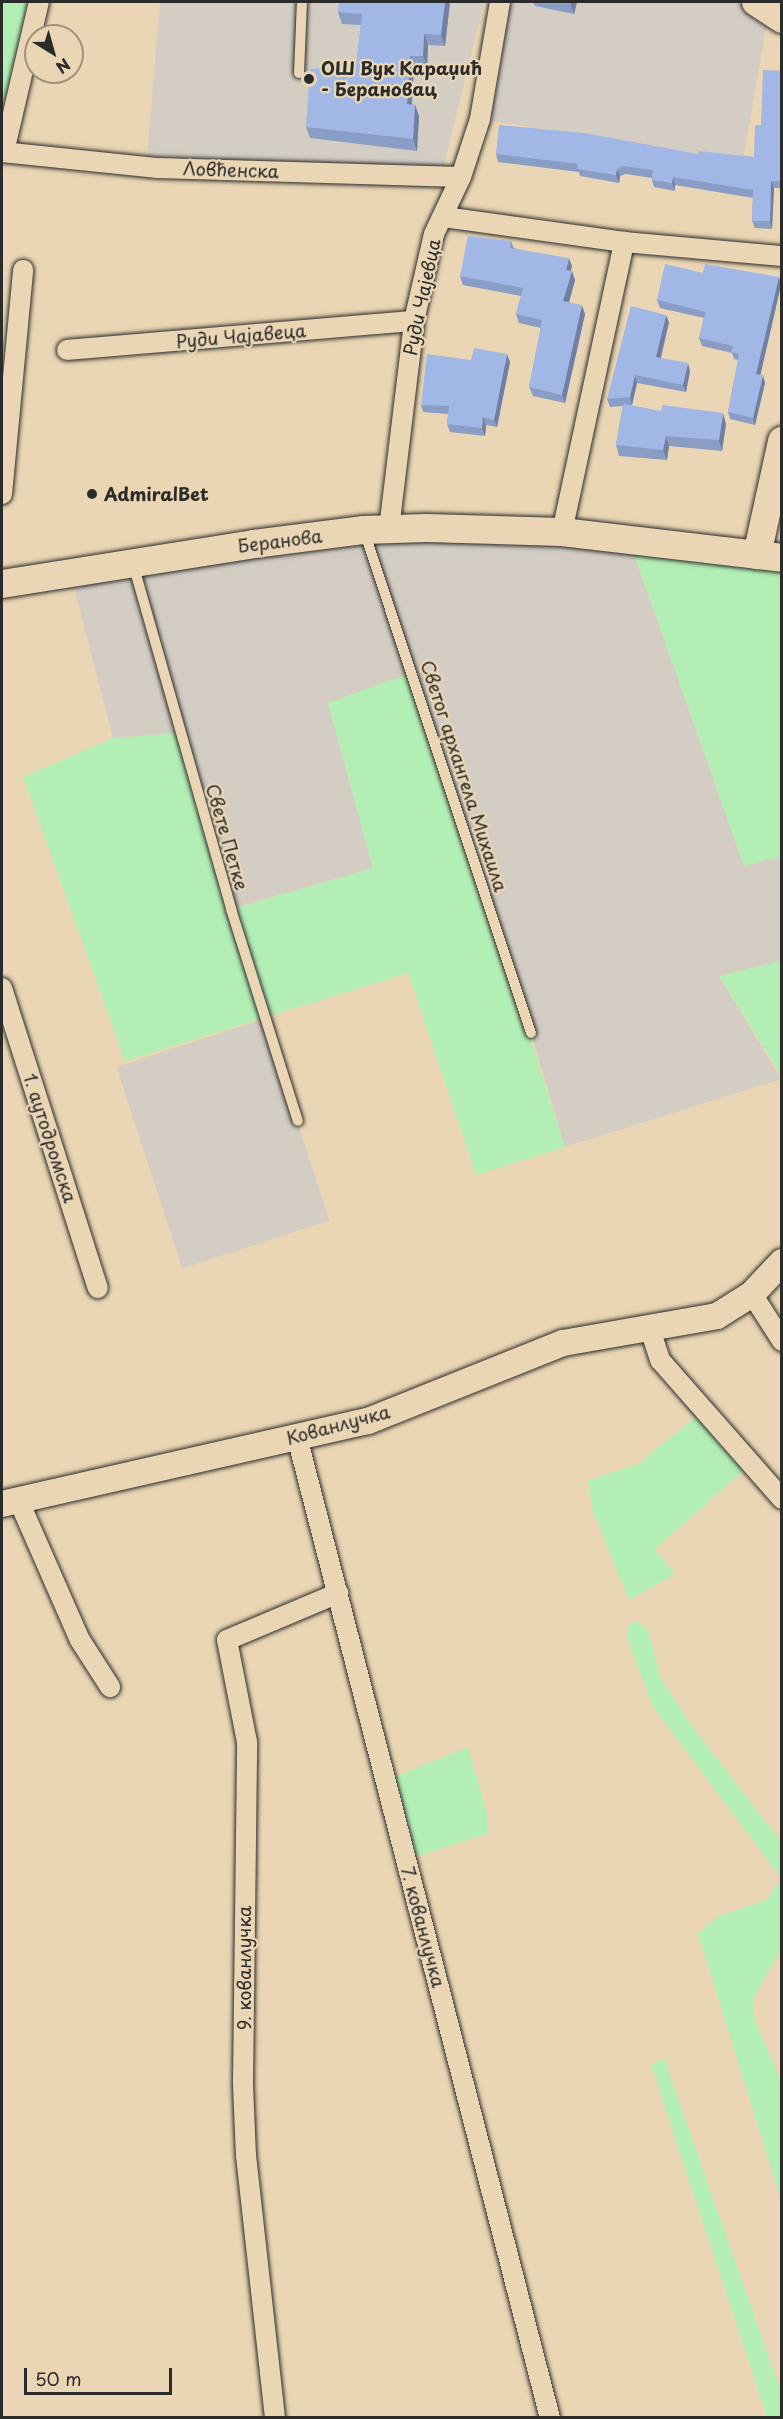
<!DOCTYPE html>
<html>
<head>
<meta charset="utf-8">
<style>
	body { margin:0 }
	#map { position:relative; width:783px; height:2419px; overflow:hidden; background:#ead6b4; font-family:"Playpen Sans",sans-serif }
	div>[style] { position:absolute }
	.built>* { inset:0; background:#d4cdc3; transform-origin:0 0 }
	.green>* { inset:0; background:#b3efb4 }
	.roads { filter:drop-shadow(0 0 2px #2b2b2b) drop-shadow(0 0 2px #2b2b2b) }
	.service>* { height:10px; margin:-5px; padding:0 5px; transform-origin:5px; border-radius:5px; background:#ead6b4 }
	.minor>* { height:20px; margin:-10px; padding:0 10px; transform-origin:10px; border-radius:10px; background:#ead6b4 }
	.tertiary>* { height:26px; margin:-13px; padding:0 13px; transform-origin:13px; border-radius:13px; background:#ead6b4 }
	.secondary>* { height:28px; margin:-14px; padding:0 14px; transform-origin:14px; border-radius:14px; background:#ead6b4 }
	.wall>* { inset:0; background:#8a9dc5 }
	.shaded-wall>* { inset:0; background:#7180a0 }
	.building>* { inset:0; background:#a1b7e5 }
	.dots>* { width:16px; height:16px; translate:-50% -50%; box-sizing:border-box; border:3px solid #ead6b4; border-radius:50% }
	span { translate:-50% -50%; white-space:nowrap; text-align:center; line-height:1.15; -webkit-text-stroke:4.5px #ead6b4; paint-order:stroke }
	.poi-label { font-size:18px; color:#2b2b2b; font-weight:700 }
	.left { translate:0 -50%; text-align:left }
	.street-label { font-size:18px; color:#2b2b2b }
	.frame { position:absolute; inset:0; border:3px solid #2b2b2b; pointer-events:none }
	.north { position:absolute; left:24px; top:24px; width:60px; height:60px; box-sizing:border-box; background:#ead6b4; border:2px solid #9e927d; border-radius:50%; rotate:143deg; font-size:16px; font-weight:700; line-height:24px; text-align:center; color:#2b2b2b }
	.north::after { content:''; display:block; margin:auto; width:21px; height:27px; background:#2b2b2b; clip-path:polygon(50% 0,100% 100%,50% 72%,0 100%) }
	.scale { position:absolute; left:24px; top:2368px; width:148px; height:27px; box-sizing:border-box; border:3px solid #2b2b2b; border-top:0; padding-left:8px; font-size:18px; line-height:21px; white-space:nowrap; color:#2b2b2b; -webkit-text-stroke:4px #ead6b4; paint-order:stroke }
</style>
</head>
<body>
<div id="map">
	<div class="built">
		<i style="clip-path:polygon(160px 2px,484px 2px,443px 169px,147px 156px)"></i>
		<i style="clip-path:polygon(500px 2px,756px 2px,769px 11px,743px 161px,480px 119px)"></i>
		<i style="clip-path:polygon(629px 540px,744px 865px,781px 857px,781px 961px,719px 976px,781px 1079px,565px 1147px,531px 1033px,328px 703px,373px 868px,231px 909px,180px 733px,113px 738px,70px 572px,254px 544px)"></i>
		<i style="left:264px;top:1019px;width:212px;height:155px;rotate:72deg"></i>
	</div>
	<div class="green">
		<i style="clip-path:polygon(2px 2px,39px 2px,2px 152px)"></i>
		<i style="clip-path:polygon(629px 540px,781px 558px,781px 857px,744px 866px)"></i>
		<i style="clip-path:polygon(414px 672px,565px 1147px,476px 1175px,408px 973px,125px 1061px,23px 777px,113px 738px,180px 733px,232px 909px,373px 868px,328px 703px)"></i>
		<i style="clip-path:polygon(781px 961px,782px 961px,781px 1075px,719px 976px)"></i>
		<i style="clip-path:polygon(704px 1410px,751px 1464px,655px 1549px,675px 1574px,629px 1600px,592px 1509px,588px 1480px,638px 1464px)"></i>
		<i style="clip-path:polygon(636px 1620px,649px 1632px,660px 1677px,695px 1730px,781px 1842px,781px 1878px,653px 1707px,628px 1640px,627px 1627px)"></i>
		<i style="clip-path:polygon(468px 1747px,487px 1813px,487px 1834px,405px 1860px,384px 1781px)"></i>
		<i style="clip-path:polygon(781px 1879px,781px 1948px,753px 1999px,755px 2021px,781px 2082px,781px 2200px,698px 1934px,717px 1917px,766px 1900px)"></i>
		<i style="clip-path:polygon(664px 2058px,781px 2392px,781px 2417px,767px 2417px,690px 2184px,651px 2065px)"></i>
	</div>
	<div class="roads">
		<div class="service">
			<i style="left:299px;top:73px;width:71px;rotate:-87.6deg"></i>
			<i style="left:364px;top:531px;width:529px;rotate:71.6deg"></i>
			<i style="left:133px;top:564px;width:359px;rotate:74.1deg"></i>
			<i style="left:231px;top:909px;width:222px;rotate:72.5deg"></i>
		</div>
		<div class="minor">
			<i style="left:2px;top:152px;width:157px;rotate:5.9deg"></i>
			<i style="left:158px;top:168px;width:303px;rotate:1.7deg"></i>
			<i style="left:4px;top:152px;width:154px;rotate:-76.9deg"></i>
			<i style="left:444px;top:217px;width:182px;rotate:7.9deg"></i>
			<i style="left:624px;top:242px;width:159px;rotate:5.1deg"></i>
			<i style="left:67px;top:350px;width:348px;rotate:-4.8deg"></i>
			<i style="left:2px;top:494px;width:225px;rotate:-84.6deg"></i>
			<i style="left:389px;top:529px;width:209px;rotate:-83.1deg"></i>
			<i style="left:414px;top:321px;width:89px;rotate:-77.1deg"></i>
			<i style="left:434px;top:234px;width:63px;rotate:-64.7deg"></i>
			<i style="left:461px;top:177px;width:61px;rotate:-71.9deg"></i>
			<i style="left:480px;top:119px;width:119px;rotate:-80.3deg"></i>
			<i style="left:562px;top:532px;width:297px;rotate:-77.9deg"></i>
			<i style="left:2px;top:988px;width:315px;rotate:72.3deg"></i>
			<i style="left:752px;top:1294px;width:56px;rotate:57.4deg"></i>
			<i style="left:650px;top:1329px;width:33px;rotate:72deg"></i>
			<i style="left:660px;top:1360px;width:185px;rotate:48.7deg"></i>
			<i style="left:297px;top:1437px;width:1013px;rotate:75.54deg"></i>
			<i style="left:18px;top:1499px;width:154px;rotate:66.3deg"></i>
			<i style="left:80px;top:1640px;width:56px;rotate:57.4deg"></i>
			<i style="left:275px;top:2418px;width:264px;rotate:-96.3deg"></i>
			<i style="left:246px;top:2156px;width:73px;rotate:-92.4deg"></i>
			<i style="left:243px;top:2083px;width:341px;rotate:-89.3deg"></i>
			<i style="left:247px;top:1742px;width:104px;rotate:-101.1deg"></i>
			<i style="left:227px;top:1640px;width:121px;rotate:-22.9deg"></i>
		</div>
		<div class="tertiary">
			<i style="left:2px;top:1504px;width:375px;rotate:-12.8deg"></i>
			<i style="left:368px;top:1421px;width:210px;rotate:-21.8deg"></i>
			<i style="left:563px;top:1343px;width:156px;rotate:-9.9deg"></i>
			<i style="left:717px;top:1316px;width:41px;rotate:-32.2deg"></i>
			<i style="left:752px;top:1294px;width:44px;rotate:-46.8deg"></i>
		</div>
		<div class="secondary">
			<i style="left:756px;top:2px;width:31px;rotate:33deg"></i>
			<i style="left:757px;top:555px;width:117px;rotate:-77.6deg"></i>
			<i style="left:2px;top:584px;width:255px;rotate:-9deg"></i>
			<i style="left:254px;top:544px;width:111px;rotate:-7.3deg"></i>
			<i style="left:364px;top:530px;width:62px;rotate:-1.8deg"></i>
			<i style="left:426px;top:528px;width:136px;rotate:1.7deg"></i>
			<i style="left:562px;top:532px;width:222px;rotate:6.7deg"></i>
		</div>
	</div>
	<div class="wall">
		<i style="clip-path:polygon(450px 2px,445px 46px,428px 45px,427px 67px,414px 67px,412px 104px,415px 105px,419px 116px,417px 151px,310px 138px,306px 127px,356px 66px,361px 25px,342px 24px,338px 12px)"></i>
		<i style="clip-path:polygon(533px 2px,577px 2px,574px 14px,535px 6px)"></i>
		<i style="clip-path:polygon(782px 71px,782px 188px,774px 188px,772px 229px,755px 228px,752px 221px,753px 198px,675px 185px,675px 191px,654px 187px,652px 180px,652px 178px,626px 174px,620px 176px,619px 183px,580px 176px,579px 172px,498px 162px,496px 154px,698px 154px,754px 157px,761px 125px)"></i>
		<i style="clip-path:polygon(511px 241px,514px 248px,572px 266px,571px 271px,575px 280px,569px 302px,585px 314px,565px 403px,533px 396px,529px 387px,541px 328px,519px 323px,516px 314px,521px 296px,463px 285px,460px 276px)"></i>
		<i style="clip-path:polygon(703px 273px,779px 277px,781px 285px,760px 375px,765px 383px,755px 425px,730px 419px,728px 412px,738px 360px,734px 359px,732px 353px,702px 346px,699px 338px,704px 318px,660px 308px,657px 300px)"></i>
		<i style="clip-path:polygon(669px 322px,661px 358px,690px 371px,686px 392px,637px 383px,632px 405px,629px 405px,726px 424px,722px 451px,669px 446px,667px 460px,619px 456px,616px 445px,623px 406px,610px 407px,607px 399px)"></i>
		<i style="clip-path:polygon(471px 360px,510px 362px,497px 427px,486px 425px,485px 436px,450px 432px,447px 424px,448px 414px,423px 412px,421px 405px)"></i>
	</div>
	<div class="shaded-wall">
		<i style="clip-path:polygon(445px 2px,450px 2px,445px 46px,441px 35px)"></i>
		<i style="clip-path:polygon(570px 2px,577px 2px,574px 14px)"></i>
		<i style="clip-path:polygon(424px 34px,428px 45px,427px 67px,423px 56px)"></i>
		<i style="clip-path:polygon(410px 56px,414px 67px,411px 115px,407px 104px)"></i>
		<i style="clip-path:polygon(415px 105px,419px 116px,417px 151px,413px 139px)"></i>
		<i style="clip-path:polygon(617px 169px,620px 176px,619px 183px,616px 175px)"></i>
		<i style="clip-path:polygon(673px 177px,675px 185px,675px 191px,672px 183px)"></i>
		<i style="clip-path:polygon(771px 181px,774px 188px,772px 229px,770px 221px)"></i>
		<i style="clip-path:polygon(569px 258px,572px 266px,569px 278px,566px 270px)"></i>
		<i style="clip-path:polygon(572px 271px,575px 280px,567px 310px,563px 301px)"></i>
		<i style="clip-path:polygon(779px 277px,781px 285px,759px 381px,756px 374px)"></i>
		<i style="clip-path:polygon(582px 305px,585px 314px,565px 403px,562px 395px)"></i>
		<i style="clip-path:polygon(666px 315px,669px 322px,659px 364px,656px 357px)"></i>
		<i style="clip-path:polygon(507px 354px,510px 362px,497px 427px,494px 420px)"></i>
		<i style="clip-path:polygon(688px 363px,690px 371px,686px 392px,683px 385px)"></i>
		<i style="clip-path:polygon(635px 375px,637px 383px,632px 405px,630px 397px)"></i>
		<i style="clip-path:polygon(763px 375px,765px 383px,755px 425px,753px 418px)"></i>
		<i style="clip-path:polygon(723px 413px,726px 424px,722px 451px,719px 440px)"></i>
		<i style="clip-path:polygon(483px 417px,486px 425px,485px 436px,482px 428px)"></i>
		<i style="clip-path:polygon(666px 436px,669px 446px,667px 460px,663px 450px)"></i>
	</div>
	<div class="building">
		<i style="clip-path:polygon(339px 2px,445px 2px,441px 35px,424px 34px,423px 56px,410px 56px,407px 104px,415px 105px,413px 139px,306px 127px,310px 69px,356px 66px,362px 14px,338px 12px)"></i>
		<i style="clip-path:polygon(763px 70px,782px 71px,782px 181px,771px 181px,770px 221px,752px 221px,753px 190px,673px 177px,672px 183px,652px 180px,653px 170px,623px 166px,617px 169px,616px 175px,577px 169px,578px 164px,496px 154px,499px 125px,584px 133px,698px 154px,699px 151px,754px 157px,755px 125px,761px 125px)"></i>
		<i style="clip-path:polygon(468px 236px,511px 241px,510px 248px,569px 258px,566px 270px,572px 271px,563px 301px,582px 305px,562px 395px,529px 387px,542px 320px,516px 314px,523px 288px,460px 276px)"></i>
		<i style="clip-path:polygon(665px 264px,703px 273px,705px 264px,779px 277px,756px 374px,763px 375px,753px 418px,728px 412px,739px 354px,731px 352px,733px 346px,699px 338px,706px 312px,657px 300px)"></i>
		<i style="clip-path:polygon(631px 306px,666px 315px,656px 357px,688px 363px,683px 385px,635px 375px,630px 397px,607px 399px)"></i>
		<i style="clip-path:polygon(474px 348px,507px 354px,494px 420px,483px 417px,482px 428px,447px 424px,449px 406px,421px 405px,427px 354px,471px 360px)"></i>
		<i style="clip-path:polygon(623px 404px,661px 411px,662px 405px,723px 413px,719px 440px,666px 436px,663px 450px,616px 445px)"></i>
	</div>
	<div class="dots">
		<i style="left:309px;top:79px;background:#2b2b2b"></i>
		<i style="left:92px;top:494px;background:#2b2b2b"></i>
	</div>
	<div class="poi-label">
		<span class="left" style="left:321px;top:79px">ОШ Вук Караџић<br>- Берановац</span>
		<span class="left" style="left:104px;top:494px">AdmiralBet</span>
	</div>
	<div class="street-label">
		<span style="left:231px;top:170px;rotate:2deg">Ловћенска</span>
		<span style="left:422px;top:297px;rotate:-78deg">Руди Чајевца</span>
		<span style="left:241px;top:336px;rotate:-5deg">Руди Чајавеца</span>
		<span style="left:280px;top:541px;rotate:-7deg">Беранова</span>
		<span style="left:464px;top:776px;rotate:72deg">Светог архангела Михаила</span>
		<span style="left:227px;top:837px;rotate:74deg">Свете Петке</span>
		<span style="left:50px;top:1138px;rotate:72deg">1. аутодромска</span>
		<span style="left:338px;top:1425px;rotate:-15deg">Кованлучка</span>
		<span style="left:423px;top:1927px;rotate:75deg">7. кованлучка</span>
		<span style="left:244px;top:1968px;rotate:-90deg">9. кованлучка</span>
	</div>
	<div class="frame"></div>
	<div class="north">N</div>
	<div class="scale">50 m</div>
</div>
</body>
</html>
